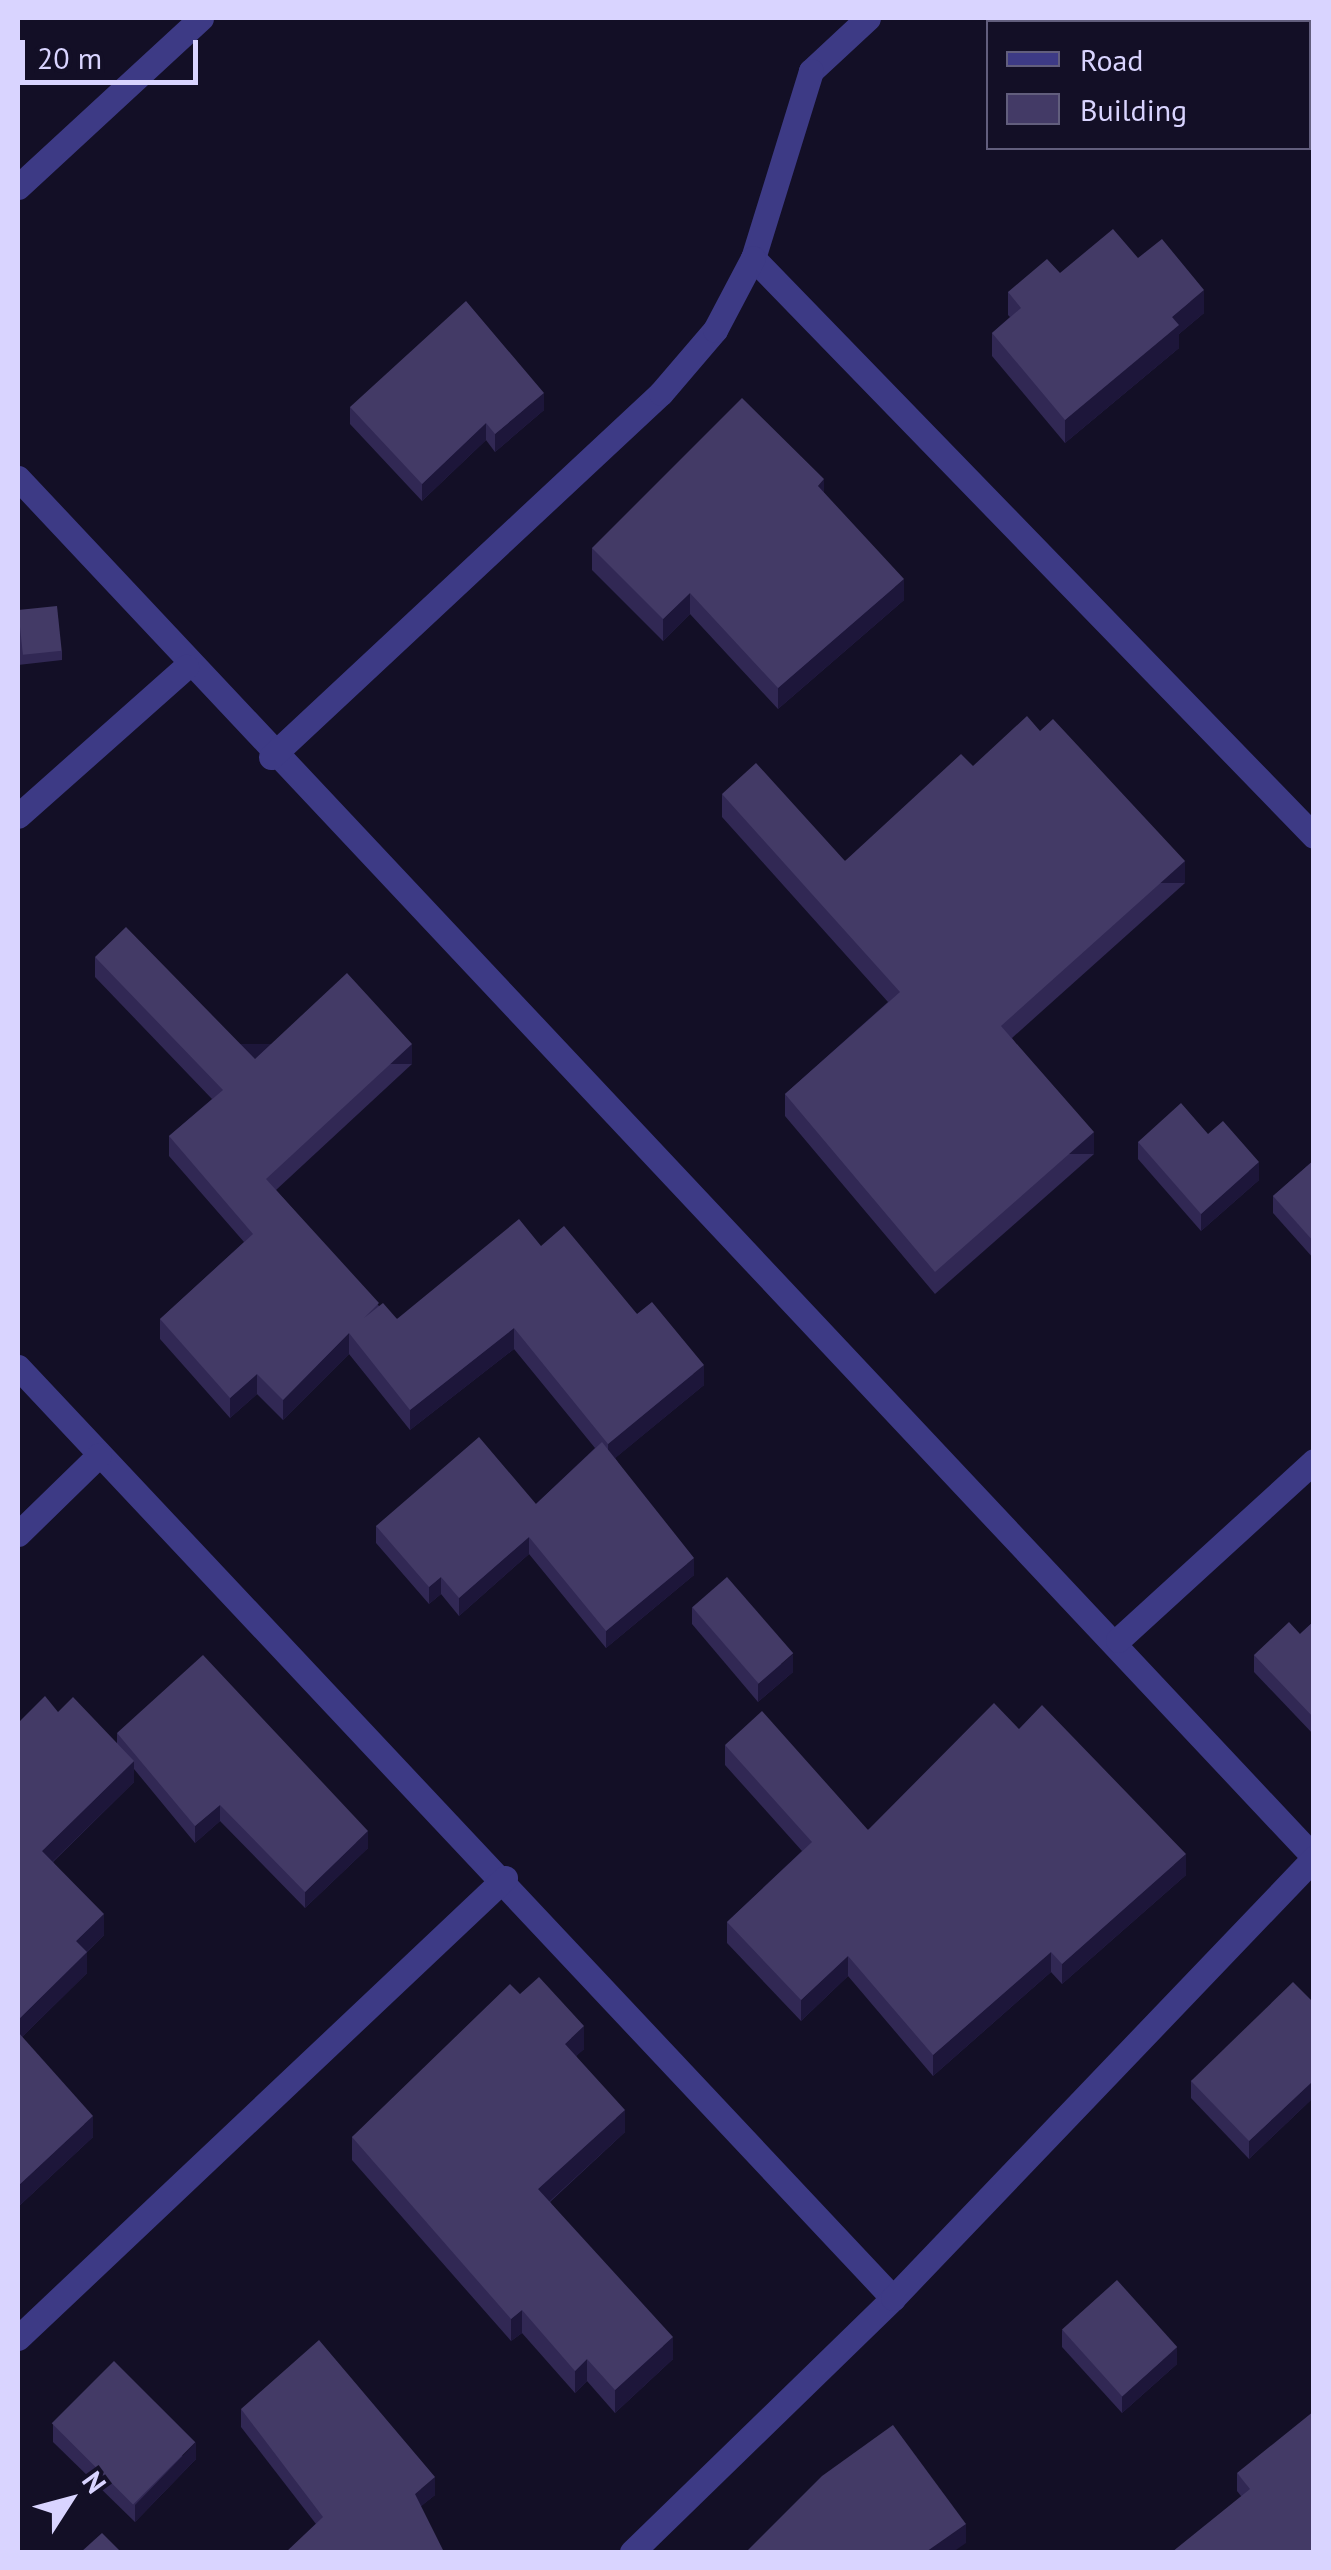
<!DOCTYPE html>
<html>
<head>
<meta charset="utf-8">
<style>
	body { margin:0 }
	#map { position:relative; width:1331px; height:2570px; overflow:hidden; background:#130f26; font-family:"PT Sans",sans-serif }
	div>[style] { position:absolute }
	.street>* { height:25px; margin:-12.5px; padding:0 12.5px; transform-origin:12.5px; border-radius:12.5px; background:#3d3a85 }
	.wall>* { inset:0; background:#312854 }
	.shaded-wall>* { inset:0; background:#1d163a; transform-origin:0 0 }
	.building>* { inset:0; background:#433a66; transform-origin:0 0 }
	span { translate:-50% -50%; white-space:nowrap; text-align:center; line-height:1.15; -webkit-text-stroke:8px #130f26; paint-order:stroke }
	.frame { position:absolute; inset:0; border:20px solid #d9d4ff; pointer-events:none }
	.legend { position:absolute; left:986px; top:20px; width:325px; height:130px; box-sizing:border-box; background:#130f26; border:2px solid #625e7d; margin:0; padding:12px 18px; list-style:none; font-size:30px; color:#d9d4ff }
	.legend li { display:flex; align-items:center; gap:20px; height:50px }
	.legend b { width:50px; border:2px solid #625e7d }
	.north { position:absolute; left:20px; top:2450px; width:100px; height:100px; -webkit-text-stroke:8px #130f26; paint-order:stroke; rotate:54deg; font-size:28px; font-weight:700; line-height:40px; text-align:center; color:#d9d4ff }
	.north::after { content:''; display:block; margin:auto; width:35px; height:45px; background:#d9d4ff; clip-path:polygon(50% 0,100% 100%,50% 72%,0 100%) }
	.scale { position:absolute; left:20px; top:40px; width:178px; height:45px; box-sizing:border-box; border:5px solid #d9d4ff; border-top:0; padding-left:12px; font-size:30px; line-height:35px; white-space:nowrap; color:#d9d4ff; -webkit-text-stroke:8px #130f26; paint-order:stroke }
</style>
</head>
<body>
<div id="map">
	<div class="street">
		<i style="left:868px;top:18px;width:78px;rotate:137.1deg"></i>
		<i style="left:811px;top:71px;width:196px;rotate:107.2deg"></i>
		<i style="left:753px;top:258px;width:805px;rotate:45.86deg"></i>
		<i style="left:18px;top:187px;width:249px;rotate:-42.7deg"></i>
		<i style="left:18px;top:478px;width:1892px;rotate:46.78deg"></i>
		<i style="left:271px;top:757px;width:533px;rotate:-43.03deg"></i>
		<i style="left:661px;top:393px;width:83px;rotate:-49.4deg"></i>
		<i style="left:715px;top:330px;width:81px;rotate:-62.2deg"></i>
		<i style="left:18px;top:816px;width:225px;rotate:-41.6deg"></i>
		<i style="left:18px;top:1367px;width:1278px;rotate:46.78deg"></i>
		<i style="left:18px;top:1534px;width:113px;rotate:-44.3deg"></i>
		<i style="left:1118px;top:1640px;width:265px;rotate:-42.4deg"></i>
		<i style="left:18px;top:2338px;width:670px;rotate:-43.37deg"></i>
		<i style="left:632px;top:2552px;width:364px;rotate:-44.2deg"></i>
		<i style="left:893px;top:2298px;width:609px;rotate:-46.26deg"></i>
	</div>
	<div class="wall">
		<i style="clip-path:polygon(1138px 258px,1204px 313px,1179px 334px,1179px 348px,1065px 443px,992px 356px,992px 333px,1010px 317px,1008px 315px,1008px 292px,1060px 273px)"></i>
		<i style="clip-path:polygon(350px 407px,544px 410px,495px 452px,486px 440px,422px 501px,350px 424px)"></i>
		<i style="clip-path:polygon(824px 493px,904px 600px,778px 709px,690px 614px,663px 641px,592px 570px,592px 548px)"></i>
		<i style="clip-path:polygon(18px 611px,62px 651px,62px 660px,18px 665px)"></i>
		<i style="clip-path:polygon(973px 766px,1185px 883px,1012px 1038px,1094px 1154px,935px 1294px,785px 1116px,785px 1094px,888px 1002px,722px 817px,722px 794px,845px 861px)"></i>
		<i style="clip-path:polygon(95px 957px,255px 1059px,412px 1064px,276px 1190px,379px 1306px,397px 1319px,541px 1246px,637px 1314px,704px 1385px,615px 1458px,694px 1575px,606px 1648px,529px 1554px,459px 1616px,441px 1594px,429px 1604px,376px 1543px,376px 1526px,536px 1504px,595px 1448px,514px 1349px,410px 1430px,349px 1354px,283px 1420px,257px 1394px,230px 1418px,160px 1339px,160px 1319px,244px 1242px,169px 1156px,169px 1136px,212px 1099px,95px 977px)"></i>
		<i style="clip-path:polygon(1208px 1134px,1259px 1180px,1201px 1231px,1138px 1159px,1138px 1142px)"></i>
		<i style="clip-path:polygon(1314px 1160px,1314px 1259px,1273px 1213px,1273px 1196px)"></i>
		<i style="clip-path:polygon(692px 1607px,793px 1672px,758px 1702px,692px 1624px)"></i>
		<i style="clip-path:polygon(1314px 1621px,1314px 1735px,1254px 1672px,1254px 1655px,1300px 1634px)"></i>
		<i style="clip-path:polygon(58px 1712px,117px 1744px,117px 1733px,368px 1848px,305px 1908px,220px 1821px,195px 1843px,134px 1769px,134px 1782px,53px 1862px,104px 1935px,87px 1952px,87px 1973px,22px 2037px,93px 2137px,18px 2207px,18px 1723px)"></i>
		<i style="clip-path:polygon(1019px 1729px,1186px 1875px,1062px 1984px,1051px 1972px,933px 2076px,848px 1976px,801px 2021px,727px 1943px,727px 1922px,802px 1851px,725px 1765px,725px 1745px,868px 1830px)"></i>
		<i style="clip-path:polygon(520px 1994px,584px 2049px,576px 2056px,625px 2132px,550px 2202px,673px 2359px,615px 2413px,587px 2381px,575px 2393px,522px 2333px,511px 2341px,352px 2160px,352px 2137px)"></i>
		<i style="clip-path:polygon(1314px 2003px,1314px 2097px,1249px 2159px,1191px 2098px,1191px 2081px)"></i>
		<i style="clip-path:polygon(1062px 2330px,1177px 2364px,1122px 2413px,1062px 2347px)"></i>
		<i style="clip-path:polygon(241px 2409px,435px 2495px,421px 2506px,316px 2524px,241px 2427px)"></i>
		<i style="clip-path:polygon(53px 2424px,196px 2459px,135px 2522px,53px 2442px)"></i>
		<i style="clip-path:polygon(1237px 2473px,1314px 2552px,1241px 2496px,1237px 2491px)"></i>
	</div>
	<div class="shaded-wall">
		<i style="clip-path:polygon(1204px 290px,1204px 313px,1179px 334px,1179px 348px,1065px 443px,1065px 420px,1172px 317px)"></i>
		<i style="clip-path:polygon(544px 393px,544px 410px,495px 452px,495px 434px)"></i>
		<i style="clip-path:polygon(486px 423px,486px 440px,422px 501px,422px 484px)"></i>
		<i style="clip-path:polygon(824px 479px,824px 501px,818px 486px)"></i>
		<i style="clip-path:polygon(904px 579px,904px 600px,778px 709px,778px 688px)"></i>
		<i style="clip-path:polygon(690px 593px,690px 614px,663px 641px,663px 619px)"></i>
		<i style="left:1185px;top:861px;width:22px;height:247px;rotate:90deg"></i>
		<i style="left:412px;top:1044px;width:20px;height:199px;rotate:90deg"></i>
		<i style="left:1094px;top:1132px;width:22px;height:212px;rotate:90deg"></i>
		<i style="clip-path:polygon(1259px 1162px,1259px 1180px,1201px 1231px,1201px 1214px)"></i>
		<i style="clip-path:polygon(514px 1328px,514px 1349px,410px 1430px,410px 1410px)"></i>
		<i style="clip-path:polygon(349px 1333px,349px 1354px,283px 1420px,283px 1400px)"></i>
		<i style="clip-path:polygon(704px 1365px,704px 1385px,608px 1464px,608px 1444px)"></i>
		<i style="clip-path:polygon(257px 1374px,257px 1394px,230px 1418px,230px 1398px)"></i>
		<i style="clip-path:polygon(529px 1537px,529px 1554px,459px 1616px,459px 1598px)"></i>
		<i style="clip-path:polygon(694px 1558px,694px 1575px,606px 1648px,606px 1631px)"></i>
		<i style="clip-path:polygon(441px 1577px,441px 1594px,429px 1604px,429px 1587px)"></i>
		<i style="clip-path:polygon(793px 1654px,793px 1672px,758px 1702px,758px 1684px)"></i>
		<i style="clip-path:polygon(134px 1761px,134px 1782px,42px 1872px,42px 1851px)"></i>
		<i style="clip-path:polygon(220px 1805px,220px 1821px,195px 1843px,195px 1826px)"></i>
		<i style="clip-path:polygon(368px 1831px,368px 1848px,305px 1908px,305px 1892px)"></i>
		<i style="clip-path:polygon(1186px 1854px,1186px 1875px,1062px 1984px,1062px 1964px)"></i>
		<i style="clip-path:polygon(104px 1914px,104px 1935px,76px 1962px,76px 1941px)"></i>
		<i style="clip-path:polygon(87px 1952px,87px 1973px,18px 2041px,18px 2020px)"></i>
		<i style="clip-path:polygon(1051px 1952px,1051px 1972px,933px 2076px,933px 2055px)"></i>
		<i style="clip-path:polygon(848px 1956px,848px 1976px,801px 2021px,801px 2000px)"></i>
		<i style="clip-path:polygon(584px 2026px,584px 2049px,565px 2066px,565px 2044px)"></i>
		<i style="clip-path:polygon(1314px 2080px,1314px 2097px,1249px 2159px,1249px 2141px)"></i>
		<i style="clip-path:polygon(625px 2110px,625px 2132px,538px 2212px,538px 2189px)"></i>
		<i style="clip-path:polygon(93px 2116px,93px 2137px,18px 2207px,18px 2186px)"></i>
		<i style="clip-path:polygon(522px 2310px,522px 2333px,511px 2341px,511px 2319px)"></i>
		<i style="clip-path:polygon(673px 2337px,673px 2359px,615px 2413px,615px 2390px)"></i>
		<i style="clip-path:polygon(1177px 2347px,1177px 2364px,1122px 2413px,1122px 2396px)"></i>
		<i style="clip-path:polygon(587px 2359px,587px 2381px,575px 2393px,575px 2371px)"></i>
		<i style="clip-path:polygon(196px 2442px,196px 2459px,135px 2522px,135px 2505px)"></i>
		<i style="clip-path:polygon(435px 2477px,435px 2495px,415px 2511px,415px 2494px)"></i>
		<i style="clip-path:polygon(966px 2524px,966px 2543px,953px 2552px,926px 2552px)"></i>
	</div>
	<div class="building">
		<i style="clip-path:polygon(1113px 229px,1138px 258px,1162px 239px,1204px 290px,1172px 317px,1179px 325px,1065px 420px,992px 333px,1021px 308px,1008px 292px,1047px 259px,1060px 273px)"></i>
		<i style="clip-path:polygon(466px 301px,544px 393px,495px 434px,486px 423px,422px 484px,350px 407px)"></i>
		<i style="clip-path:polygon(742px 398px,824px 479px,818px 486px,904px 579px,778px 688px,690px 593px,663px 619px,592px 548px)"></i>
		<i style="left:57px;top:606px;width:45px;height:39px;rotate:84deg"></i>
		<i style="clip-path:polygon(1027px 716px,1040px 731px,1053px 719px,1185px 861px,1001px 1026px,1094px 1132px,935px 1272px,785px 1094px,900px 992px,722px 794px,756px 763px,845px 861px,961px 754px,973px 766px)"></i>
		<i style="clip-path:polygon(126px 927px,255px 1059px,347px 973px,412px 1044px,266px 1179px,379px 1303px,364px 1318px,383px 1303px,397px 1319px,519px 1219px,541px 1246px,564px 1226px,637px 1314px,652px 1302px,704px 1365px,608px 1444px,514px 1328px,410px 1410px,349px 1333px,283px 1400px,257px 1374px,230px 1398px,160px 1319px,253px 1234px,169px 1136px,223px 1090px,95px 957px)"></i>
		<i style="clip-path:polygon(1181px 1103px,1208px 1134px,1223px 1121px,1259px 1162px,1201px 1214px,1138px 1142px)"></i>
		<i style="clip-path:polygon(1314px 1160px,1314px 1242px,1273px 1196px)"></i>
		<i style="clip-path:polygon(479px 1437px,536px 1504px,602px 1442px,694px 1558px,606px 1631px,529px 1537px,459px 1598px,441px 1577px,429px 1587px,376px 1526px)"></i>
		<i style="left:727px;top:1577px;width:101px;height:46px;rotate:49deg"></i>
		<i style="clip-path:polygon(1314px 1621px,1314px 1718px,1254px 1655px,1289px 1622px,1300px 1634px)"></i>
		<i style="clip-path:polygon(203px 1655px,368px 1831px,305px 1892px,220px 1805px,195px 1826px,117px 1733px)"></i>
		<i style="clip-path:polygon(45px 1696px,58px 1712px,73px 1697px,134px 1761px,42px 1851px,104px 1914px,76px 1941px,87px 1952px,18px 2020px,18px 1723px)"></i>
		<i style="clip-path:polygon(994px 1703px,1019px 1729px,1042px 1705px,1186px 1854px,1062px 1964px,1051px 1952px,933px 2055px,848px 1956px,801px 2000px,727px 1922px,812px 1842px,725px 1745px,762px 1711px,868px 1830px)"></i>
		<i style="clip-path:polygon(539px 1977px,584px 2026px,565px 2044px,625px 2110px,538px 2189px,673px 2337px,615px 2390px,587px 2359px,575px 2371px,522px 2310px,511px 2319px,352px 2137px,510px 1984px,520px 1994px)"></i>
		<i style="clip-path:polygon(1293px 1982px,1314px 2003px,1314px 2080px,1249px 2141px,1191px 2081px)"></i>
		<i style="clip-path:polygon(18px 2032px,93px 2116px,18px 2186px)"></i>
		<i style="left:1117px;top:2280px;width:90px;height:74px;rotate:48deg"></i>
		<i style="clip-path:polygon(319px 2340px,435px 2477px,415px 2494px,444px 2552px,286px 2552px,323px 2517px,241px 2409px)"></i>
		<i style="left:114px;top:2361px;width:115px;height:88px;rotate:45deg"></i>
		<i style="clip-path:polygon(1314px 2411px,1314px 2552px,1172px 2552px,1250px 2489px,1237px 2473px)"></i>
		<i style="clip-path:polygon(893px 2425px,966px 2524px,926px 2552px,746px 2552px,822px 2476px)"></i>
		<i style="clip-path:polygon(102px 2533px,121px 2552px,81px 2552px)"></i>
	</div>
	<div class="frame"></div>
	<ul class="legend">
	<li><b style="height:12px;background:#3d3a85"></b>Road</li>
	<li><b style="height:28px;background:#433a66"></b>Building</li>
	</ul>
	<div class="north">N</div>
	<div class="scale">20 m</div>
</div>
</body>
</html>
